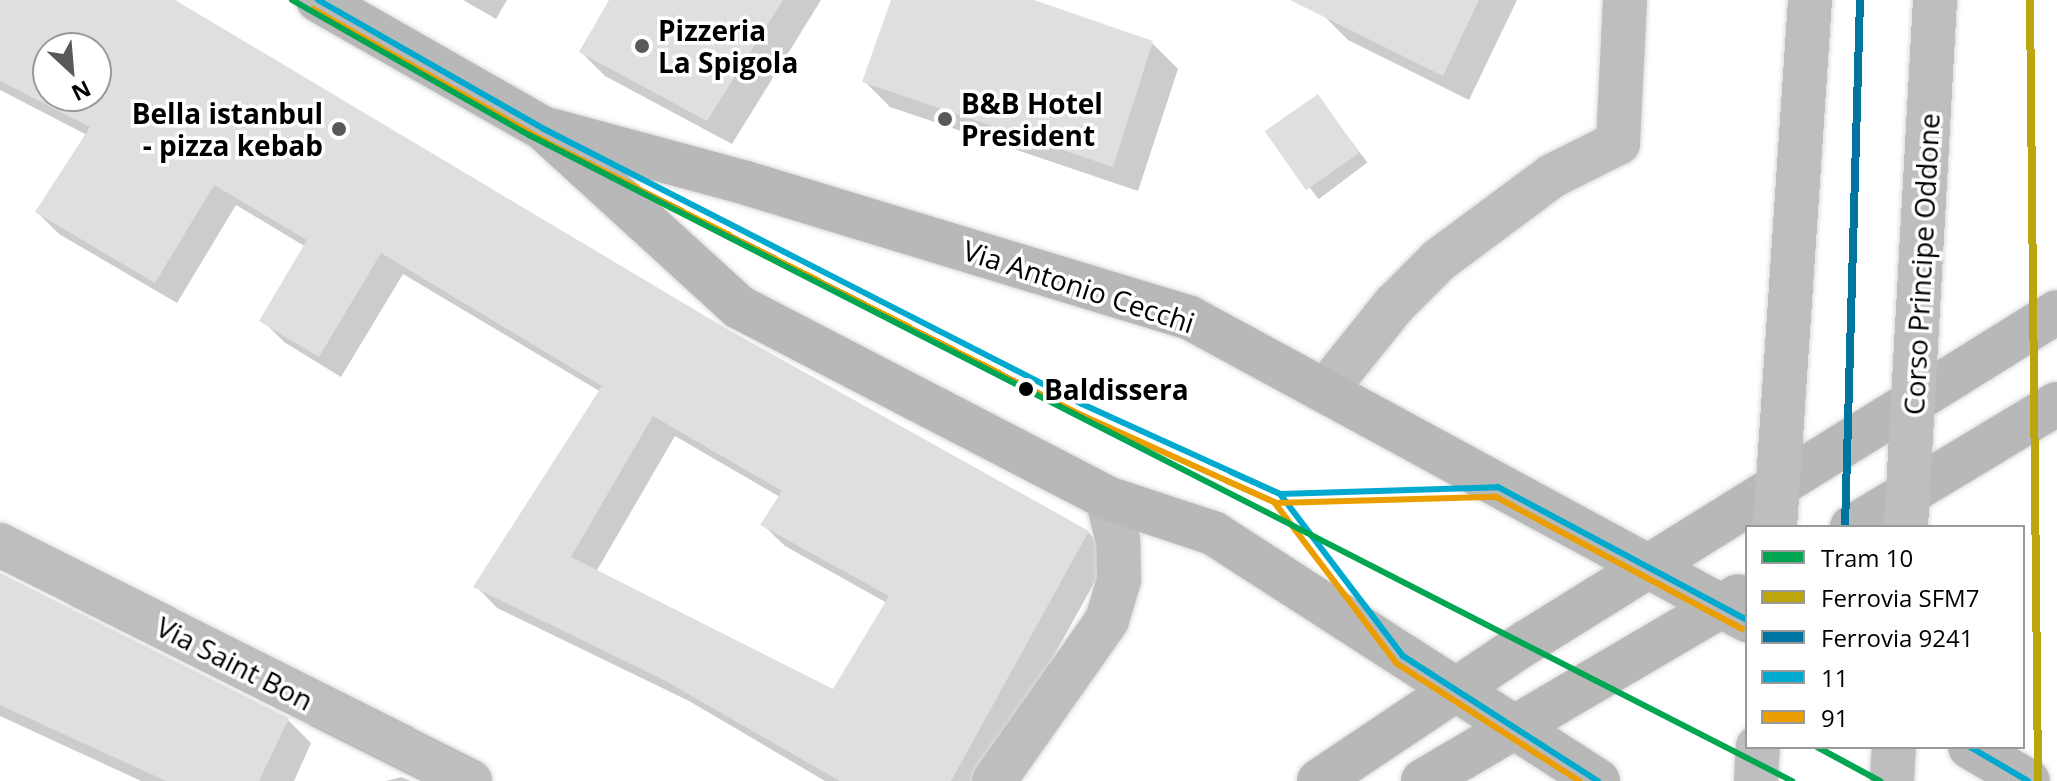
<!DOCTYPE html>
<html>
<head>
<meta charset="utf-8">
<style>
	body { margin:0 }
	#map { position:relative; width:2057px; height:781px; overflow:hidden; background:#fff; font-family:"Open Sans",sans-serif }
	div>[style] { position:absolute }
	.shadow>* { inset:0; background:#0003; transform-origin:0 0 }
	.building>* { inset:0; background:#dfdfdf; transform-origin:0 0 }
	.roads { filter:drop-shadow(0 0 2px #dbdbdb) drop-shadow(0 0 2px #dbdbdb) }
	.street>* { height:44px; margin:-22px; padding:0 22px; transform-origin:22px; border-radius:22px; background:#bebebe }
	.secondary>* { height:44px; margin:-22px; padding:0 22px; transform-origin:22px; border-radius:22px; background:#b8b8b8 }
	.primary>* { height:44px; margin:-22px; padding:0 22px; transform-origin:22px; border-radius:22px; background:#bebebe }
	.bus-1>* { height:6px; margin:-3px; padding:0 3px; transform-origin:3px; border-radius:3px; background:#00a9ce }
	.bus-2>* { height:6px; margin:-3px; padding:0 3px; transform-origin:3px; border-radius:3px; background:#eb9e00 }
	.rail-1>* { height:8px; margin:-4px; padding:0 4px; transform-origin:4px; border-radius:4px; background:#bda50e }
	.rail-2>* { height:8px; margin:-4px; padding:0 4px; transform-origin:4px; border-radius:4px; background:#0075a1 }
	.tram-1>* { height:6px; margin:-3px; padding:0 3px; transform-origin:3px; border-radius:3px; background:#00a651 }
	.dots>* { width:22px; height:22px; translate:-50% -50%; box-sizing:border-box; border:4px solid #fff; border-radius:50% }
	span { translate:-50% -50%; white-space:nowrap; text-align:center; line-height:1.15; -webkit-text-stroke:7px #fff; paint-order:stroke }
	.poi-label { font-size:28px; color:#000; font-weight:700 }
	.left { translate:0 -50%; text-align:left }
	.right { translate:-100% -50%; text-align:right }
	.street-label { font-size:28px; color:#000 }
	.stop-label { font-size:28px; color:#000; font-weight:700 }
	.legend { position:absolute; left:1745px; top:525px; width:280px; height:224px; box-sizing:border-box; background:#fff; border:2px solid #999; margin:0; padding:10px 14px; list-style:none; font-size:24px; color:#000 }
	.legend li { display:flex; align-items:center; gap:16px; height:40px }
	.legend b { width:40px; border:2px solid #999 }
	.north { position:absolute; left:32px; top:32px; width:80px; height:80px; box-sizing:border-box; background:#fff; border:2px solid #999; border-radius:50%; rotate:154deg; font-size:22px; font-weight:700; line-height:32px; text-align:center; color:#000 }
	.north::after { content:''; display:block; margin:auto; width:28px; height:36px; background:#595959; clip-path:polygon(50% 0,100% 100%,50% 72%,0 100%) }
</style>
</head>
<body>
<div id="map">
	<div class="shadow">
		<i style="clip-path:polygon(evenodd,0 0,173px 0,726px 331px,1088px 532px,1110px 554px,985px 781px,825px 781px,689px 701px,497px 608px,476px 586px,601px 392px,403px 274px,341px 377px,284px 342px,262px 320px,306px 247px,236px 205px,177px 303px,59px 234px,37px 212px,87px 135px,0 90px,0 0,48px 48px,96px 48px,96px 96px,48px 96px,48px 48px,0 0,675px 436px,780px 497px,763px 525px,785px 546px,887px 603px,834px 692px,596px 572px,675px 436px)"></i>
		<i style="clip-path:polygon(463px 0,507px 0,496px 19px)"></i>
		<i style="clip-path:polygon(611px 0,821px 0,732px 144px,605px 76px,581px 52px)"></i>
		<i style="clip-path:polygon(893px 0,1028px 0,1152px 43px,1178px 69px,1138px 191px,890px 107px,865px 82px)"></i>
		<i style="clip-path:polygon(1329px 0,1517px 0,1469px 100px,1348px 40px,1322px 14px)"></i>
		<i style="left:1318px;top:97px;width:82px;height:61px;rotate:53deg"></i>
		<i style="clip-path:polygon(0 576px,288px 720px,311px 743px,294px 781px,141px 781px,0 716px)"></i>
		<i style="clip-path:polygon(401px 777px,411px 781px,386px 781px)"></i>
	</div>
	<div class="building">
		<i style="clip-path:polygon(evenodd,0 0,175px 0,727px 329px,1089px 531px,951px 781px,840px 781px,664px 680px,473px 587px,602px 386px,381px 253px,319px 357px,259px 321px,307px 240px,214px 185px,155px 283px,35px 212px,90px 127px,0 81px,0 0,48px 48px,96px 48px,96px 96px,48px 96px,48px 48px,0 0,653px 416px,782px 491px,760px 525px,889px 596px,833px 689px,571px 557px,653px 416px)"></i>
		<i style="clip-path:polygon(609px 0,783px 0,707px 121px,579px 52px)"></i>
		<i style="clip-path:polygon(891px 0,1034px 0,1153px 41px,1113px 167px,862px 82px)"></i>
		<i style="clip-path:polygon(1290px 0,1479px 0,1443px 76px)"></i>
		<i style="left:1318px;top:94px;width:72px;height:65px;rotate:55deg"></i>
		<i style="clip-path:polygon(0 573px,289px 718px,259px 781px,166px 781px,0 705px)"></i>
	</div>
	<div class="roads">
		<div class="street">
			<i style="left:1325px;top:391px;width:110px;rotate:-51.3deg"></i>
			<i style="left:1394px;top:305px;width:64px;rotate:-45deg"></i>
			<i style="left:1439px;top:260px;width:141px;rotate:-36.6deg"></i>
			<i style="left:1552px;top:176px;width:74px;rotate:-26.6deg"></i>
			<i style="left:1618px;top:143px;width:143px;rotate:-87.2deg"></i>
			<i style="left:0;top:545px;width:526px;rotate:26.66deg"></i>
			<i style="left:994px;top:781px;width:197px;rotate:-54.9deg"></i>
			<i style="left:1107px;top:620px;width:42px;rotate:-73.3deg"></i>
			<i style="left:1119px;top:580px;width:39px;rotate:-91deg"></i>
			<i style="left:1118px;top:541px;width:44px;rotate:-104.3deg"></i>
		</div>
		<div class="secondary">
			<i style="left:318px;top:0;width:260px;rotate:29.7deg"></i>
			<i style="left:544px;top:129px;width:264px;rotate:42.4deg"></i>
			<i style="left:739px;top:307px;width:415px;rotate:27.4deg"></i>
			<i style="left:1107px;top:498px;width:112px;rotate:18.3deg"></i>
			<i style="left:1213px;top:533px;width:458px;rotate:32.8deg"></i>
			<i style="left:550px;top:130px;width:203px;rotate:15.1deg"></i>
			<i style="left:746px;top:183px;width:464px;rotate:16.9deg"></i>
			<i style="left:1190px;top:318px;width:634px;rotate:28.47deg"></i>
			<i style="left:1852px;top:527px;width:239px;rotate:-31deg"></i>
			<i style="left:1970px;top:747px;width:67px;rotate:30.4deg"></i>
			<i style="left:1319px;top:781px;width:250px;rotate:-33.8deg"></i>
			<i style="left:1527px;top:642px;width:624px;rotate:-31.91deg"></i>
			<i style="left:1423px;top:781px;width:365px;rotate:-30.4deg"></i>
		</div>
		<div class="primary">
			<i style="left:1775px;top:527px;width:528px;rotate:-86.2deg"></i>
			<i style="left:1906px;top:527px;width:528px;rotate:-86.85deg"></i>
			<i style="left:1756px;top:781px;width:34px;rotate:-87deg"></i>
			<i style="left:1892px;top:781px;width:34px;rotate:-87deg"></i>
		</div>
	</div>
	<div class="bus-1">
		<i style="left:318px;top:0;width:260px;rotate:29.7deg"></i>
		<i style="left:544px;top:129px;width:604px;rotate:27.07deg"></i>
		<i style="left:1082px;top:404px;width:217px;rotate:24.4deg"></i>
		<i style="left:1280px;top:494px;width:218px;rotate:-1.8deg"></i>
		<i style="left:1498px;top:487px;width:282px;rotate:28.1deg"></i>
		<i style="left:1231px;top:472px;width:54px;rotate:24.2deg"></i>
		<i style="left:1280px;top:494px;width:203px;rotate:52.8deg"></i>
		<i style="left:1403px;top:656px;width:232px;rotate:32.7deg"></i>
		<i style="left:1970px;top:747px;width:67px;rotate:30.4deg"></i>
	</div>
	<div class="bus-2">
		<i style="left:313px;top:9px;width:260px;rotate:29.7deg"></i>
		<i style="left:539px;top:138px;width:604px;rotate:27.07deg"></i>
		<i style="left:1077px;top:413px;width:218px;rotate:24.3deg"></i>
		<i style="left:1276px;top:503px;width:220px;rotate:-1.6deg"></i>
		<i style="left:1496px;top:497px;width:279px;rotate:28.2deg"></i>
		<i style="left:1227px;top:481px;width:51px;rotate:24.1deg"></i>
		<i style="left:1274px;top:502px;width:202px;rotate:52.8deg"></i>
		<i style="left:1396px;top:663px;width:218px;rotate:32.8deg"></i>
	</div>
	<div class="rail-1">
		<i style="left:2030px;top:0;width:781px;rotate:89.41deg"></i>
	</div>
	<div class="rail-2">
		<i style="left:1845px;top:527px;width:527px;rotate:-88.37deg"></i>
	</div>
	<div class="tram-1">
		<i style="left:292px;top:0;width:273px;rotate:29.7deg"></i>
		<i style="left:529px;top:135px;width:1419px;rotate:27.09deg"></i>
		<i style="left:1817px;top:747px;width:72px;rotate:28.4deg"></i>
	</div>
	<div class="dots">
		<i style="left:642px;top:46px;background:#595959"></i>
		<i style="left:945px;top:119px;background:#595959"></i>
		<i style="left:339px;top:129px;background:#595959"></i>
		<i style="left:1026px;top:389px;background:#000"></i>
	</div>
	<div class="poi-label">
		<span class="left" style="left:658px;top:46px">Pizzeria<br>La Spigola</span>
		<span class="left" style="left:961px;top:119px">B&amp;B Hotel<br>President</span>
		<span class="right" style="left:323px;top:129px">Bella istanbul<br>- pizza kebab</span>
	</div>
	<div class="street-label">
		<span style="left:1921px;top:264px;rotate:-87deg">Corso Principe Oddone</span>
		<span style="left:1079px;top:286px;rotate:18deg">Via Antonio Cecchi</span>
		<span style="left:235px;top:663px;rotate:27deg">Via Saint Bon</span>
	</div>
	<div class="stop-label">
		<span class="left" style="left:1044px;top:389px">Baldissera</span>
	</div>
	<ul class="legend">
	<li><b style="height:10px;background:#00a651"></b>Tram 10</li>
	<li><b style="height:10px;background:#bda50e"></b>Ferrovia SFM7</li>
	<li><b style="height:10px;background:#0075a1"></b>Ferrovia 9241</li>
	<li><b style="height:10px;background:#00a9ce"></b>11</li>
	<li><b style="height:10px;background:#eb9e00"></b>91</li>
	</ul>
	<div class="north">N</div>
</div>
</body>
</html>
